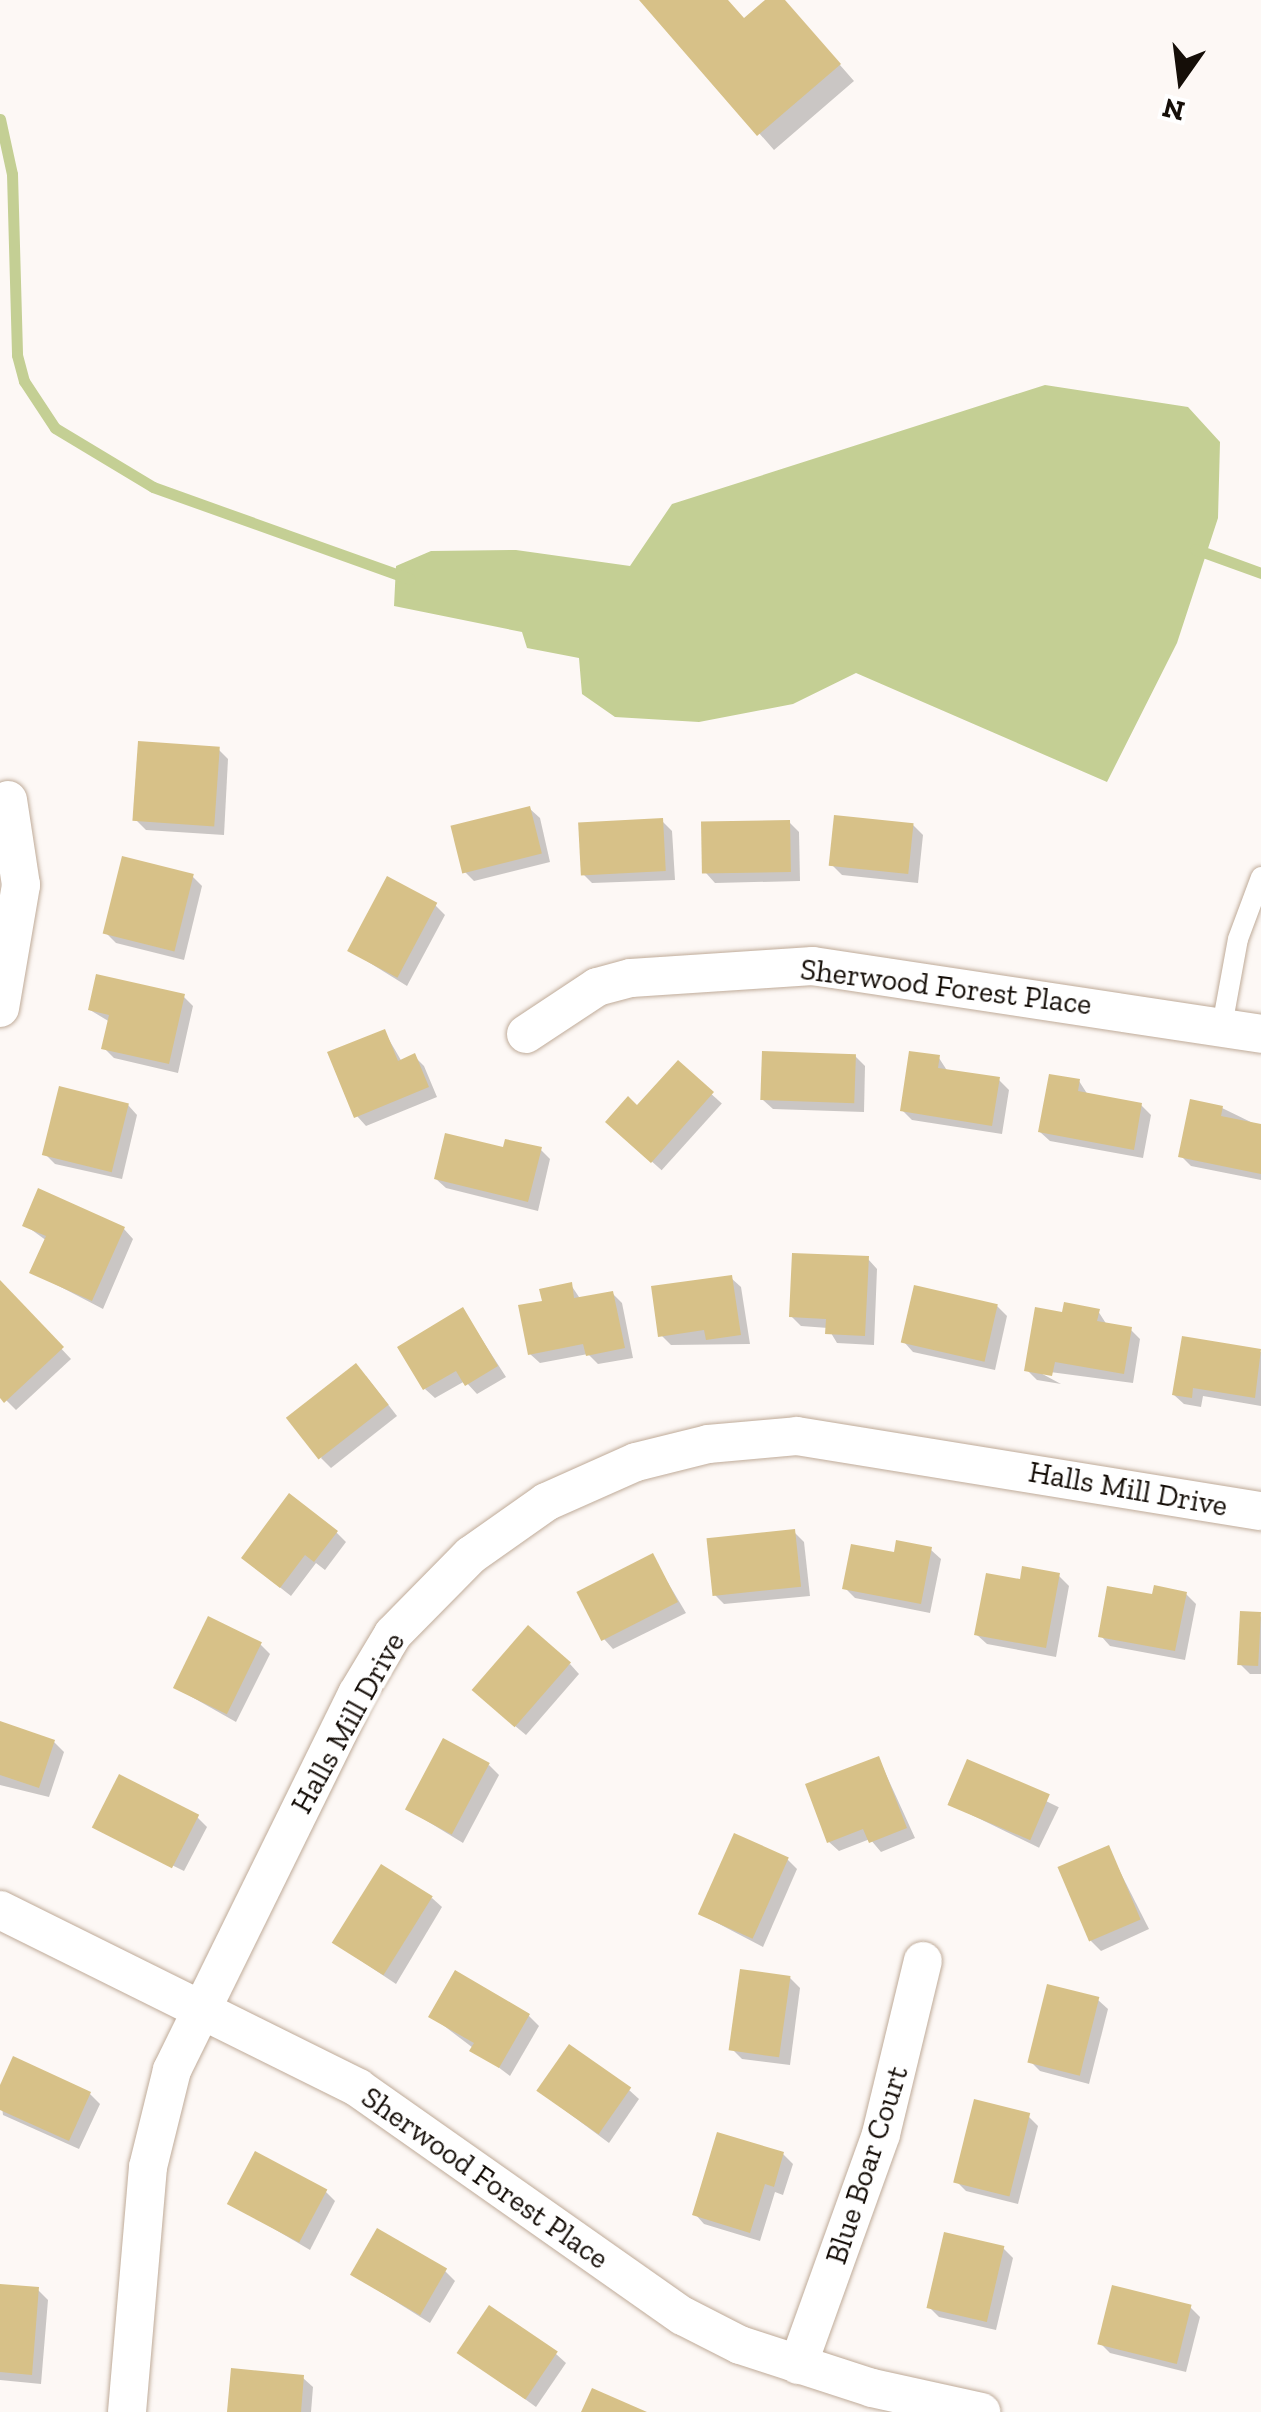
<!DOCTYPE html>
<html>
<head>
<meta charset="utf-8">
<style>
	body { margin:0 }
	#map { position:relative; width:1261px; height:2412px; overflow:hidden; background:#fdf8f5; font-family:"Zilla Slab",serif }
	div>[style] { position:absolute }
	.water>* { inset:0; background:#c4cf94 }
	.shadow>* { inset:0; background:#0003; transform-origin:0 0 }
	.stream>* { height:11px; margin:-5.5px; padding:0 5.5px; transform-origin:5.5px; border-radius:5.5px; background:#c4cf94 }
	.building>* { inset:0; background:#d7c188; transform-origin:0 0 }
	.roads { filter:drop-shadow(0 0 2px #bfab99) drop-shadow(0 0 2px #bfab99) }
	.lane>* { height:20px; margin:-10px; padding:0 10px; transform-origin:10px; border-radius:10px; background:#fff }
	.street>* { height:38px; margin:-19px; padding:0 19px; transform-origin:19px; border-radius:19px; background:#fff }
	span { translate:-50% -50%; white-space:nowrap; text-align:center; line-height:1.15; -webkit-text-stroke:9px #fff; paint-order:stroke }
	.street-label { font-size:30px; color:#150e08 }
	.north { position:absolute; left:1131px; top:30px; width:100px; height:100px; -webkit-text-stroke:8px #fff; paint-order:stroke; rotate:194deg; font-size:28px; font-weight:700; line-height:40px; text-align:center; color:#150e08 }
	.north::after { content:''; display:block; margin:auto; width:35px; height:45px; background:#150e08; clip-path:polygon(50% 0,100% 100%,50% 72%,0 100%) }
</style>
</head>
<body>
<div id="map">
	<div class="water">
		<i style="clip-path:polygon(1045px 385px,1188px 407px,1220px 442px,1218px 518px,1177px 643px,1107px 782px,856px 673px,793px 704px,699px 722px,615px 717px,582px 694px,579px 658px,527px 648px,522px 632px,394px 606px,396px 566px,431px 551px,516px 550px,630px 566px,672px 504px)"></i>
	</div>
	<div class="shadow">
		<i style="clip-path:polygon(642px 0,726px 0,745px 21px,768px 0,783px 0,854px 81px,774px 150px)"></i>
		<i style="clip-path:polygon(218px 749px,228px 759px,224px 835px,146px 830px,136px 820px)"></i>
		<i style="clip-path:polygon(530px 809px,540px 818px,550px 862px,474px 881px,464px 871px)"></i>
		<i style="clip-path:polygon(662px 821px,672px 831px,675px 880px,592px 883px,582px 873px)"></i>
		<i style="clip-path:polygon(789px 822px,799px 832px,800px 881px,715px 883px,706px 873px)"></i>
		<i style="clip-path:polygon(913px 825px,923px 835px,918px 883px,842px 875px,832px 865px)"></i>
		<i style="clip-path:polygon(192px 876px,202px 886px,184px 960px,116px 943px,106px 933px)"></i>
		<i style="clip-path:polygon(435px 905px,445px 915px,407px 986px,349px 950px)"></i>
		<i style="clip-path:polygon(183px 996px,193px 1006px,178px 1073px,114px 1058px,104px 1048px,110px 1022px,90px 1010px)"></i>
		<i style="clip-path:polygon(384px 1031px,402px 1062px,414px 1056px,424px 1066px,437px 1097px,366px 1126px,357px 1116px)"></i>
		<i style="clip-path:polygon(855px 1056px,865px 1066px,864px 1112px,773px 1109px,763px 1100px)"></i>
		<i style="clip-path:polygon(939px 1058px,948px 1072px,999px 1080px,1009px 1090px,1002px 1134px,912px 1120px,902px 1110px)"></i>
		<i style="left:678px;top:1064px;width:59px;height:90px;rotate:42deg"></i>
		<i style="clip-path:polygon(1079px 1081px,1088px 1095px,1141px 1105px,1151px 1115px,1143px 1158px,1050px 1141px,1040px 1132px)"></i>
		<i style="clip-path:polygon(128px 1105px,137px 1115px,122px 1179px,55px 1164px,45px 1154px)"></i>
		<i style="clip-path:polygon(1222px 1108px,1261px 1127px,1261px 1180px,1191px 1166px,1181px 1156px)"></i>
		<i style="clip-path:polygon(540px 1149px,550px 1159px,538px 1211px,446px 1188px,436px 1179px,505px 1150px)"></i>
		<i style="clip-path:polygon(25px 1225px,124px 1229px,133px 1239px,103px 1309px,32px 1272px,47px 1241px)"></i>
		<i style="clip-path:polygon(868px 1259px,877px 1269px,874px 1345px,837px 1343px,828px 1328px,801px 1326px,791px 1316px)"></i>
		<i style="clip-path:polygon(731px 1278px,741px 1287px,750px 1344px,671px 1345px,661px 1335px)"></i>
		<i style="clip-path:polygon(0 1283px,71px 1359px,16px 1410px,0 1394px)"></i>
		<i style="clip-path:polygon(571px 1285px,581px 1300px,612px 1293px,622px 1303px,633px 1358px,598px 1364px,588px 1354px,540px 1363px,530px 1354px,545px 1303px)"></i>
		<i style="clip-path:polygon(997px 1306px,1007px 1316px,995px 1370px,913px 1352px,904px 1342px)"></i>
		<i style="clip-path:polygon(463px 1310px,506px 1377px,477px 1394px,465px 1381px,435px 1398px,425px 1389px)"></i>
		<i style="clip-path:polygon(1098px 1311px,1107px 1325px,1130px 1329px,1140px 1339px,1133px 1383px,1035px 1370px,1061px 1384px,1037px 1380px,1027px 1370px,1064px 1314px)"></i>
		<i style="clip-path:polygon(1184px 1339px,1261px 1352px,1261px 1406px,1203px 1396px,1201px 1407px,1184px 1404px,1174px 1395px)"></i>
		<i style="clip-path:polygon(366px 1376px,397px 1416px,331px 1468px,321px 1458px)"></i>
		<i style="clip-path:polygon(336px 1532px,346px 1542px,325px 1570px,316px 1563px,291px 1596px,254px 1567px)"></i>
		<i style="clip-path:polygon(794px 1532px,804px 1542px,810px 1596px,724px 1604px,714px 1594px,762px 1535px)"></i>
		<i style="clip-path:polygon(931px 1550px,941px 1559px,930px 1613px,855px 1598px,845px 1588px,896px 1555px)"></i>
		<i style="clip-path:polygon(652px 1556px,686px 1613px,613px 1649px,604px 1639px)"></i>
		<i style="clip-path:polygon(1059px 1576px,1069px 1586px,1056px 1657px,987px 1644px,977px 1635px,1022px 1582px)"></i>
		<i style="clip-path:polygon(1186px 1594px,1196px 1604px,1185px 1660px,1110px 1646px,1101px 1636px,1154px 1597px)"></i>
		<i style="clip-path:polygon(1261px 1615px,1261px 1674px,1250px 1674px,1240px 1664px)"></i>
		<i style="clip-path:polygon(260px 1644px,270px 1654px,236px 1722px,176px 1688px)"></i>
		<i style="clip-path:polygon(570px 1664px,579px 1674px,526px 1735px,484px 1700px)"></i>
		<i style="clip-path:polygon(0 1724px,54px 1742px,64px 1752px,49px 1797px,0 1785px)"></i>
		<i style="clip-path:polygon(879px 1759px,915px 1838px,881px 1852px,870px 1839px,839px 1851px,829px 1842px)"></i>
		<i style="left:968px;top:1763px;width:101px;height:45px;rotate:26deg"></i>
		<i style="clip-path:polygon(489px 1765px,499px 1775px,463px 1843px,409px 1810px)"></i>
		<i style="clip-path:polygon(197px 1817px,207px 1827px,184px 1871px,94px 1827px)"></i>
		<i style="clip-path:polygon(1108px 1848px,1149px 1929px,1101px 1951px,1091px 1941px)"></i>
		<i style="clip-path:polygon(787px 1859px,797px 1869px,763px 1947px,702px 1915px)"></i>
		<i style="clip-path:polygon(432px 1898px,442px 1907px,396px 1984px,336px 1944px)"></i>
		<i style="clip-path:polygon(790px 1978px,800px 1988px,790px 2065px,742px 2059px,732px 2049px)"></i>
		<i style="clip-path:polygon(1098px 2000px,1108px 2009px,1089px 2084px,1040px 2071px,1030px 2061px)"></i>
		<i style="clip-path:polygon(431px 2016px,529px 2016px,539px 2026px,510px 2076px)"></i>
		<i style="clip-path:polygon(629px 2090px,639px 2099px,609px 2143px,539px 2091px)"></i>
		<i style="clip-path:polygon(0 2091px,90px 2094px,100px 2104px,79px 2149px,3px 2115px)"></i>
		<i style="clip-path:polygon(1028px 2116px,1038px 2126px,1018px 2204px,966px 2191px,956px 2181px)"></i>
		<i style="clip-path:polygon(783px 2154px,793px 2164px,783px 2195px,775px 2192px,760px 2241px,704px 2224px,695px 2214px)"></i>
		<i style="clip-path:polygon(326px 2192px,335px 2201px,310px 2250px,230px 2203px)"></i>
		<i style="clip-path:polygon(1003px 2248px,1013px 2258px,996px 2330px,939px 2317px,929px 2307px)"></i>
		<i style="clip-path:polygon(445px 2271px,455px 2281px,430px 2323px,352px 2274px)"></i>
		<i style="clip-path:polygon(0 2286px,38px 2290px,48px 2300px,41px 2384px,0 2380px)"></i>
		<i style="clip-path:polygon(1190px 2307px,1200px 2317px,1186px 2372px,1110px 2353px,1100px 2343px)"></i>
		<i style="clip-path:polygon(460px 2352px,556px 2354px,566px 2363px,536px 2407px)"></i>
		<i style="clip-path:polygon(303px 2378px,313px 2387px,311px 2412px,229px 2412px)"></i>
	</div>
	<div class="stream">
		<i style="left:0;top:119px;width:56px;rotate:77.7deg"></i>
		<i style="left:12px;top:174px;width:181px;rotate:88.4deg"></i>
		<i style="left:17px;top:355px;width:27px;rotate:75deg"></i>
		<i style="left:24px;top:381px;width:56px;rotate:56.6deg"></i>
		<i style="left:55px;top:428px;width:114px;rotate:31deg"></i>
		<i style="left:153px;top:487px;width:273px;rotate:19.7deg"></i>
		<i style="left:1195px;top:549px;width:70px;rotate:20deg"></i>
	</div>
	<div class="building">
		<i style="clip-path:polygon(639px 0,728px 0,744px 18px,765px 0,785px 0,841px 64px,757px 136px)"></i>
		<i style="left:138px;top:741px;width:82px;height:80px;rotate:4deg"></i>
		<i style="left:530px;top:806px;width:49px;height:82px;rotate:76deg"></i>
		<i style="left:834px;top:815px;width:80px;height:51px;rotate:6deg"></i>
		<i style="left:663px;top:818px;width:53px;height:85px;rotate:87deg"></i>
		<i style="left:790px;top:820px;width:52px;height:89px;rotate:89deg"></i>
		<i style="left:122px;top:856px;width:74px;height:80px;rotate:14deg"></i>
		<i style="left:387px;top:876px;width:57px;height:85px;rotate:28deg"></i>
		<i style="clip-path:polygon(96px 974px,185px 994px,169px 1064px,101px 1049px,109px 1015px,88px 1010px)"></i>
		<i style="clip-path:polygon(385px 1029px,398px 1061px,415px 1053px,429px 1087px,354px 1118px,327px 1052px)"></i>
		<i style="left:762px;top:1051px;width:94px;height:49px;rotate:2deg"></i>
		<i style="clip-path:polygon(909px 1051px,940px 1055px,938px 1068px,1000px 1077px,992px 1126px,900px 1111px)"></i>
		<i style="clip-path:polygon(678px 1060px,714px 1092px,651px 1163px,605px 1122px,628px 1096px,637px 1105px)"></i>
		<i style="clip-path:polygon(1049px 1074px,1080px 1079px,1078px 1091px,1142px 1103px,1134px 1150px,1038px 1132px)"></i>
		<i style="left:59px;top:1086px;width:72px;height:71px;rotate:14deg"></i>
		<i style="clip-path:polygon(1190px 1099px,1223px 1106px,1221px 1116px,1261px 1124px,1261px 1174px,1178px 1157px)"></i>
		<i style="clip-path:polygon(445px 1133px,503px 1147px,505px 1139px,542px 1147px,528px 1202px,434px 1179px)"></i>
		<i style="clip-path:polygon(38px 1188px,125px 1227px,92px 1301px,29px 1273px,46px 1236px,22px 1226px)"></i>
		<i style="clip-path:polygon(792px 1253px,869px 1256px,865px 1336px,825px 1334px,826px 1319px,789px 1317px)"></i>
		<i style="clip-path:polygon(732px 1275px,741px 1335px,706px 1340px,704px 1330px,658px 1337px,651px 1286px)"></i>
		<i style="clip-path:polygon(0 1280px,64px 1347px,4px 1403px,0 1398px)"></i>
		<i style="clip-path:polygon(572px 1282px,574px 1298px,613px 1291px,625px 1348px,586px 1356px,583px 1344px,528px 1355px,518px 1305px,542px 1301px,539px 1289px)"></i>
		<i style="left:914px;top:1285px;width:86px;height:59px;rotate:13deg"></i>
		<i style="clip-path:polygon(1064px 1302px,1100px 1309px,1097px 1321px,1132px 1327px,1124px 1374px,1055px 1362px,1052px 1376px,1024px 1371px,1035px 1307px,1062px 1312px)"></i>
		<i style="clip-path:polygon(463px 1307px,498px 1366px,465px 1386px,456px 1371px,423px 1390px,397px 1347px)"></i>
		<i style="clip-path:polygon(1182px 1336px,1261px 1349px,1255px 1398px,1193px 1388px,1192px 1398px,1172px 1395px)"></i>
		<i style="left:356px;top:1363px;width:53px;height:89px;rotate:52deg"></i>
		<i style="clip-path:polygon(289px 1493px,338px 1531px,314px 1562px,305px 1555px,280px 1588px,241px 1558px)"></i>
		<i style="left:795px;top:1529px;width:58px;height:89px;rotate:84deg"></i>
		<i style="clip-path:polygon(896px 1540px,932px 1547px,921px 1604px,842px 1589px,851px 1544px,894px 1552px)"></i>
		<i style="left:653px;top:1553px;width:55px;height:86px;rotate:63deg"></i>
		<i style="clip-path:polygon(1022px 1566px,1060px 1573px,1046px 1648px,974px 1635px,986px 1573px,1020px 1579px)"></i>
		<i style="clip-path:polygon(1154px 1585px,1187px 1592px,1175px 1651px,1098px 1637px,1107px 1586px,1152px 1594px)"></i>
		<i style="left:1240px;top:1611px;width:21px;height:54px;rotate:3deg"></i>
		<i style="left:208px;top:1616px;width:60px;height:80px;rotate:26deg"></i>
		<i style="left:528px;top:1625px;width:57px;height:86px;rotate:41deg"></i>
		<i style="clip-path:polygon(0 1721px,55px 1740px,39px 1788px,0 1775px)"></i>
		<i style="left:443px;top:1738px;width:53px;height:81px;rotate:28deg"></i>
		<i style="clip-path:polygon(879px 1756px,907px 1828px,869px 1843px,863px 1829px,827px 1843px,805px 1784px)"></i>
		<i style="left:967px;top:1759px;width:90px;height:50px;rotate:23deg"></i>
		<i style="left:119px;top:1774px;width:90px;height:60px;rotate:27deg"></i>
		<i style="left:734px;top:1833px;width:60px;height:89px;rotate:24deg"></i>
		<i style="left:1109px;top:1845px;width:81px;height:56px;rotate:67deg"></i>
		<i style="left:381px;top:1864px;width:61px;height:93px;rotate:32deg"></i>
		<i style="left:740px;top:1969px;width:51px;height:82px;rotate:8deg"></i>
		<i style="clip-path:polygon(455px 1970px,530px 2014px,499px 2068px,469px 2051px,474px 2043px,428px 2017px)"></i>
		<i style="left:1047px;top:1984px;width:54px;height:81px;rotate:14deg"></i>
		<i style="left:569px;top:2044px;width:76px;height:57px;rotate:35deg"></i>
		<i style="clip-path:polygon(13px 2056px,91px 2092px,69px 2141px,0 2110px,0 2085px)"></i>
		<i style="left:974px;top:2099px;width:58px;height:86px;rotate:14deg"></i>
		<i style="clip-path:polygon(717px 2132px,784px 2152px,774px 2187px,765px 2184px,750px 2233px,692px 2215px)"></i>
		<i style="left:255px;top:2151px;width:82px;height:60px;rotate:28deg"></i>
		<i style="left:377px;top:2228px;width:81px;height:54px;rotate:30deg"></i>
		<i style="left:944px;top:2232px;width:62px;height:78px;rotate:13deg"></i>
		<i style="clip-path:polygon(0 2284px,39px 2287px,32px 2375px,0 2372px)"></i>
		<i style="left:1112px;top:2285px;width:82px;height:61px;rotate:14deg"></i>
		<i style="left:489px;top:2305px;width:83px;height:58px;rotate:34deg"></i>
		<i style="clip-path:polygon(231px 2368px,304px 2375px,301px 2412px,227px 2412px)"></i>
		<i style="clip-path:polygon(592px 2388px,647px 2412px,581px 2412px)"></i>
	</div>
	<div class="roads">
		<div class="lane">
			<i style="left:1222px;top:1026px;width:88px;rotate:-79.6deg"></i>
			<i style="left:1238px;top:939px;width:66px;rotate:-69.6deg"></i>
		</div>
		<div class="street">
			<i style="left:0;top:1008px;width:125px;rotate:-80.3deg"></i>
			<i style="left:21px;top:885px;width:86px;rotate:-98.7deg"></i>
			<i style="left:526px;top:1034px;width:85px;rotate:-33.5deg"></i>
			<i style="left:597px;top:987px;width:35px;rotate:-15deg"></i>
			<i style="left:631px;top:978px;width:182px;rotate:-3.8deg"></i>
			<i style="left:813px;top:966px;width:453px;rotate:8.6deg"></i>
			<i style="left:0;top:1910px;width:400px;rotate:26.4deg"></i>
			<i style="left:358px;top:2088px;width:397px;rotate:35.1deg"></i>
			<i style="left:683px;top:2316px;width:64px;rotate:27deg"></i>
			<i style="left:740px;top:2345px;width:139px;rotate:18deg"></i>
			<i style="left:872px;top:2388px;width:112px;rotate:12.4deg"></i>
			<i style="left:798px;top:2365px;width:245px;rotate:-70.2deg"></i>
			<i style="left:881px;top:2134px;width:178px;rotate:-76.4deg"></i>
			<i style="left:127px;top:2412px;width:246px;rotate:-85.1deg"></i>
			<i style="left:148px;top:2167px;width:100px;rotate:-76.1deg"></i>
			<i style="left:172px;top:2070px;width:419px;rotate:-63.8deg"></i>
			<i style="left:357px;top:1694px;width:70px;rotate:-59deg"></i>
			<i style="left:393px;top:1634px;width:111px;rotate:-45.4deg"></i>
			<i style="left:471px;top:1555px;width:92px;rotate:-35.2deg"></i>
			<i style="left:546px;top:1502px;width:98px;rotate:-24deg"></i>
			<i style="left:636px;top:1462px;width:74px;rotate:-14deg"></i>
			<i style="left:708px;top:1444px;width:89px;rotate:-5.1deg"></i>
			<i style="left:797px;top:1436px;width:470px;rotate:9.2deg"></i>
		</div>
	</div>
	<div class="street-label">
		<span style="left:946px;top:987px;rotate:7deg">Sherwood Forest Place</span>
		<span style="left:1128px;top:1489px;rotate:10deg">Halls Mill Drive</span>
		<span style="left:348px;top:1723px;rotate:-61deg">Halls Mill Drive</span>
		<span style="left:867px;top:2165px;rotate:-72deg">Blue Boar Court</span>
		<span style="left:485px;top:2178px;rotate:35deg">Sherwood Forest Place</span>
	</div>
	<div class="north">N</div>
</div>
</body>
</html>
